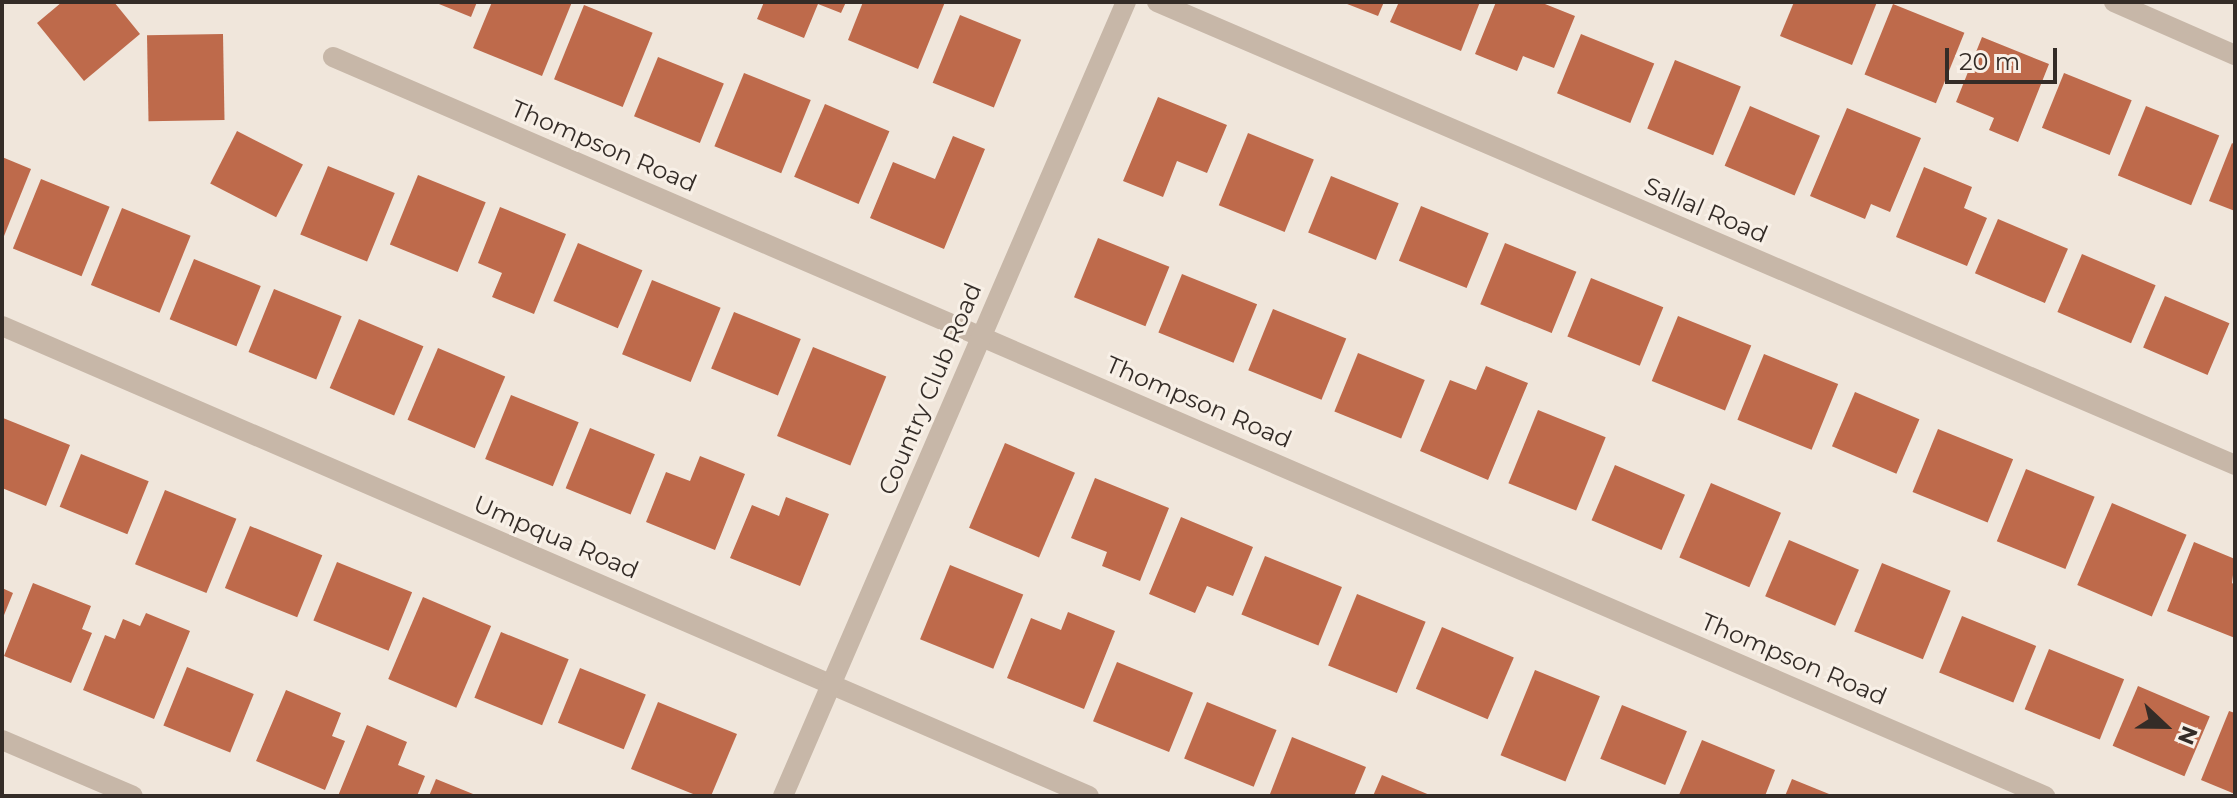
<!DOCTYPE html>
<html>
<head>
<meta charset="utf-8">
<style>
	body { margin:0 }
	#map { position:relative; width:2237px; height:798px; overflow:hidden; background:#f0e6db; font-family:Montserrat,sans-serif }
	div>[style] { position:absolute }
	.building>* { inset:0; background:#be6a4b; transform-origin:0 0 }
	.minor>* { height:20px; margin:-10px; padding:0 10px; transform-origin:10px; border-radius:10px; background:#c7b7a8 }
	span { translate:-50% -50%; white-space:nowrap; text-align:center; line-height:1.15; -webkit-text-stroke:6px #f8f0e7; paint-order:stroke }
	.street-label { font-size:24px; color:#342c27 }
	.frame { position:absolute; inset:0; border:4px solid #342c27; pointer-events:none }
	.north { position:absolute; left:2125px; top:686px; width:80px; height:80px; -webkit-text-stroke:6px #f8f0e7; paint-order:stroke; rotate:112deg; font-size:22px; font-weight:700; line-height:32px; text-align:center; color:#342c27 }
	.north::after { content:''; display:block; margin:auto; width:28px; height:36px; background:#342c27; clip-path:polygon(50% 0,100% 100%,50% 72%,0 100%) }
	.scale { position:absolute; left:1945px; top:48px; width:112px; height:36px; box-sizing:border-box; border:4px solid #342c27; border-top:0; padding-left:10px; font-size:24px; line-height:28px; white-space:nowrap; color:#342c27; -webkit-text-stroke:6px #f8f0e7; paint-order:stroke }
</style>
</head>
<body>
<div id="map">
	<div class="building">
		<i style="clip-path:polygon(62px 2px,114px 2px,140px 34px,84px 81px,37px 23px)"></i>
		<i style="clip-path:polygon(434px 2px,477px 2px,471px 17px)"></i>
		<i style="clip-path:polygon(492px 2px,572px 2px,542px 76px,473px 48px)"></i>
		<i style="clip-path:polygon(764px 2px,846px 2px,841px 13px,818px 4px,804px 38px,757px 19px)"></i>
		<i style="clip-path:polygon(863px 2px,945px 2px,918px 69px,848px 40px)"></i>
		<i style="clip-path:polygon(1342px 2px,1384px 2px,1378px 16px)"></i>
		<i style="clip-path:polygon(1399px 2px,1480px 2px,1461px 51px,1390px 22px)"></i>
		<i style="clip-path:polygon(1496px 2px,1540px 2px,1575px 16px,1554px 68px,1523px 56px,1517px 71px,1475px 54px)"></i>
		<i style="clip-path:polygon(1794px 2px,1877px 2px,1852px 65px,1780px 36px)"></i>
		<i style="left:1893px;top:4px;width:77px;height:76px;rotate:22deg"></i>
		<i style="left:584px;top:5px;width:74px;height:80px;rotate:22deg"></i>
		<i style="left:960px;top:15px;width:66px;height:73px;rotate:22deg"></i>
		<i style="left:223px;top:34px;width:86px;height:76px;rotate:89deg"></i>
		<i style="left:1581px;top:34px;width:79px;height:64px;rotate:22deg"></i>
		<i style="clip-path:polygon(1982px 37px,2049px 64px,2018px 142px,1989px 130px,1994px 118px,1956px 102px)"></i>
		<i style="left:658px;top:57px;width:71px;height:64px;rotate:22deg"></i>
		<i style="left:1675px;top:60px;width:71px;height:74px;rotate:22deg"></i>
		<i style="left:744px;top:73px;width:72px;height:79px;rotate:22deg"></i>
		<i style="left:2064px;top:73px;width:73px;height:59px;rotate:22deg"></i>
		<i style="clip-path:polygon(1158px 97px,1227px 125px,1207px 173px,1177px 161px,1163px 197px,1123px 181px)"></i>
		<i style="left:825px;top:104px;width:70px;height:79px;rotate:23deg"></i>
		<i style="left:1750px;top:106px;width:76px;height:65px;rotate:23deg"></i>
		<i style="left:2146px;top:106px;width:79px;height:75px;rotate:22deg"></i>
		<i style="clip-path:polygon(1847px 108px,1921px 138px,1890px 212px,1871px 204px,1865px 219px,1810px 196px)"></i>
		<i style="left:237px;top:131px;width:74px;height:59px;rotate:27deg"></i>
		<i style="left:1248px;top:133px;width:71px;height:78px;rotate:22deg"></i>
		<i style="clip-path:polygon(953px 136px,985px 149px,944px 249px,870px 218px,893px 162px,935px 179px)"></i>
		<i style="clip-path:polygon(2232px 143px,2235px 145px,2235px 211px,2209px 201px)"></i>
		<i style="clip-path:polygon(2px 157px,31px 169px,2px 241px)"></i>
		<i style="left:328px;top:166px;width:72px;height:74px;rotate:22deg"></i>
		<i style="clip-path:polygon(1924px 167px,1972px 187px,1964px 208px,1987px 218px,1967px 266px,1896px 237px)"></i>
		<i style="left:418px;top:175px;width:73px;height:75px;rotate:22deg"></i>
		<i style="left:1331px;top:176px;width:73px;height:61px;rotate:22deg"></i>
		<i style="left:41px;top:179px;width:74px;height:75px;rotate:22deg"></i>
		<i style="left:1421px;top:206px;width:73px;height:59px;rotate:22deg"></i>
		<i style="clip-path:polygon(500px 207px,566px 234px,534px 314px,492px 297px,502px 273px,478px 263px)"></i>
		<i style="left:122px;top:208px;width:74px;height:83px;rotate:22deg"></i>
		<i style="left:1998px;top:219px;width:76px;height:59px;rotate:23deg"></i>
		<i style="left:1098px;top:238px;width:77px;height:64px;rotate:22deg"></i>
		<i style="left:578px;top:243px;width:70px;height:63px;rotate:23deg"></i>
		<i style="left:1505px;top:243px;width:77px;height:66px;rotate:22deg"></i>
		<i style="left:2082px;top:254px;width:80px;height:63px;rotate:23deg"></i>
		<i style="left:194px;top:259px;width:72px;height:65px;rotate:22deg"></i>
		<i style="left:1182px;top:274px;width:81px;height:63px;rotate:22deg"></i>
		<i style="left:1591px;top:278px;width:78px;height:63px;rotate:22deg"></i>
		<i style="left:652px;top:280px;width:74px;height:80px;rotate:22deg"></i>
		<i style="left:274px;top:289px;width:73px;height:68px;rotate:22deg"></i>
		<i style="left:2165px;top:296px;width:70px;height:56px;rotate:23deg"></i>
		<i style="left:1273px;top:309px;width:79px;height:66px;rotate:22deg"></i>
		<i style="left:734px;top:312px;width:72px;height:61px;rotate:22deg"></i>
		<i style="left:1678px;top:316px;width:79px;height:70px;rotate:22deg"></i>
		<i style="left:359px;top:319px;width:70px;height:75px;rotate:23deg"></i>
		<i style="left:813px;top:347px;width:79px;height:96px;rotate:22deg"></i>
		<i style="left:438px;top:348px;width:73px;height:78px;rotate:23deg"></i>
		<i style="left:1358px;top:353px;width:72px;height:63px;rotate:22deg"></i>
		<i style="left:1764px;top:354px;width:80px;height:71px;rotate:22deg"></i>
		<i style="clip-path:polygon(1486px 366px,1528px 383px,1488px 480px,1420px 451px,1450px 380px,1476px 390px)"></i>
		<i style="left:1855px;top:392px;width:70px;height:59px;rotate:23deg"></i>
		<i style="left:511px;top:395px;width:73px;height:69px;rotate:22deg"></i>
		<i style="left:1538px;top:410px;width:73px;height:79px;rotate:22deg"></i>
		<i style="clip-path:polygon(3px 418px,70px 445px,46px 506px,2px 488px)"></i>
		<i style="left:590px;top:428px;width:70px;height:65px;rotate:22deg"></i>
		<i style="left:1938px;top:429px;width:81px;height:68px;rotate:22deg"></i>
		<i style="left:1005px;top:443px;width:76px;height:92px;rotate:23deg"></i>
		<i style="left:81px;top:454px;width:73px;height:57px;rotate:22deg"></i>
		<i style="clip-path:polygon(700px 456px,745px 474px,715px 550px,646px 522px,666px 472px,690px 481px)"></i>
		<i style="left:1615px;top:465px;width:76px;height:60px;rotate:23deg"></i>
		<i style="left:2026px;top:469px;width:74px;height:78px;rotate:22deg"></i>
		<i style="clip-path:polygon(1095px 478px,1169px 508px,1140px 581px,1102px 566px,1107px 552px,1071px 538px)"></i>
		<i style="left:1711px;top:483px;width:76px;height:81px;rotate:23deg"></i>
		<i style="left:165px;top:490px;width:77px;height:80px;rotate:22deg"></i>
		<i style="clip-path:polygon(786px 497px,829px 514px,800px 586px,730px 558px,752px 505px,779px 516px)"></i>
		<i style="left:2112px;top:503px;width:81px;height:89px;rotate:23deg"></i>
		<i style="clip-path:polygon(1181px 517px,1253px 547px,1233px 596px,1207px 586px,1195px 613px,1149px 594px)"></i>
		<i style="left:250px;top:526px;width:78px;height:67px;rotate:22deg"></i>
		<i style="left:1789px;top:540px;width:76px;height:61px;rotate:23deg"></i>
		<i style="clip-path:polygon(2194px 542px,2235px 559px,2232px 583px,2235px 585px,2235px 638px,2167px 611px)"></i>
		<i style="left:1265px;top:556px;width:83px;height:63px;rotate:22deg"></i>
		<i style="left:337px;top:562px;width:81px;height:63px;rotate:22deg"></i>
		<i style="left:1882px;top:563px;width:74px;height:74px;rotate:22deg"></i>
		<i style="left:950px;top:565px;width:79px;height:80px;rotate:22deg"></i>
		<i style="clip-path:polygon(33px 583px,91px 606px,82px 629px,92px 633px,71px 683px,4px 656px)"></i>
		<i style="clip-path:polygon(2px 588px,13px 593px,2px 620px)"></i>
		<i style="left:1357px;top:594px;width:74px;height:77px;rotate:22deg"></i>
		<i style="left:423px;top:597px;width:74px;height:89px;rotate:23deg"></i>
		<i style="clip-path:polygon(1068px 612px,1115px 631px,1084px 709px,1007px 678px,1031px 618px,1061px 630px)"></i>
		<i style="clip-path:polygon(146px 613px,190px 631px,154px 719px,83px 690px,105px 635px,115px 639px,123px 619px,140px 626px)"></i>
		<i style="left:1962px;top:616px;width:80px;height:61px;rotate:22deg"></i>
		<i style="left:1442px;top:627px;width:78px;height:67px;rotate:23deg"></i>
		<i style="left:501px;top:632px;width:73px;height:71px;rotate:22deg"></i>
		<i style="left:2049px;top:649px;width:81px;height:65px;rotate:22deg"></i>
		<i style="left:1117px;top:662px;width:82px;height:64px;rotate:22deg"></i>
		<i style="left:187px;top:667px;width:72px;height:63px;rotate:22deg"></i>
		<i style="left:580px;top:668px;width:71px;height:59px;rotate:22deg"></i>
		<i style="left:1535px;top:670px;width:70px;height:92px;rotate:22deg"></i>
		<i style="left:2138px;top:686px;width:78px;height:65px;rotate:23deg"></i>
		<i style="clip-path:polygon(286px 690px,341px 713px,332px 736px,345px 741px,325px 790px,256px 761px)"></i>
		<i style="clip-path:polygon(658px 702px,737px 734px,711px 796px,698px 796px,631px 769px)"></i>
		<i style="left:1207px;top:702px;width:75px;height:61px;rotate:22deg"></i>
		<i style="left:1622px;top:705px;width:70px;height:58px;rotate:22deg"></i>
		<i style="clip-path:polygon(2229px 711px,2235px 713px,2235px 794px,2201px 780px)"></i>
		<i style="clip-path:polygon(367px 725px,407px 742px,398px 765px,425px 776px,417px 796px,338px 796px)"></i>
		<i style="clip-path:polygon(1292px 737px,1366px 767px,1354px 796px,1270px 794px)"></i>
		<i style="clip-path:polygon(1702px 740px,1775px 770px,1765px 796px,1679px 795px)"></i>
		<i style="clip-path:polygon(1382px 775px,1432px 796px,1373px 796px)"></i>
		<i style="clip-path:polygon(436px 779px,478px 796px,429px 796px)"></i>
		<i style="clip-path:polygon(1792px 779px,1834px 796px,1785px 796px)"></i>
	</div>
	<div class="minor">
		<i style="left:1157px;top:2px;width:1173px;rotate:23.24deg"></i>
		<i style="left:2114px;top:2px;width:132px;rotate:23.7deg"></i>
		<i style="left:333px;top:57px;width:1865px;rotate:23.35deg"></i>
		<i style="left:2px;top:326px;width:1184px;rotate:23.38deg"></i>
		<i style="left:2px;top:740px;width:142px;rotate:23.1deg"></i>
		<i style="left:783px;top:796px;width:865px;rotate:-66.64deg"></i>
	</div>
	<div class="street-label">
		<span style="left:604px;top:146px;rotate:23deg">Thompson Road</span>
		<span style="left:1706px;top:210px;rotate:23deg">Sallal Road</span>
		<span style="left:930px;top:389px;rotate:-67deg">Country Club Road</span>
		<span style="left:1199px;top:402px;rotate:23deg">Thompson Road</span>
		<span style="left:556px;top:537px;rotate:23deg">Umpqua Road</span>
		<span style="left:1794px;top:659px;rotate:23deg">Thompson Road</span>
	</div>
	<div class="frame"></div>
	<div class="north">N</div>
	<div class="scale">20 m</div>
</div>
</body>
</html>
